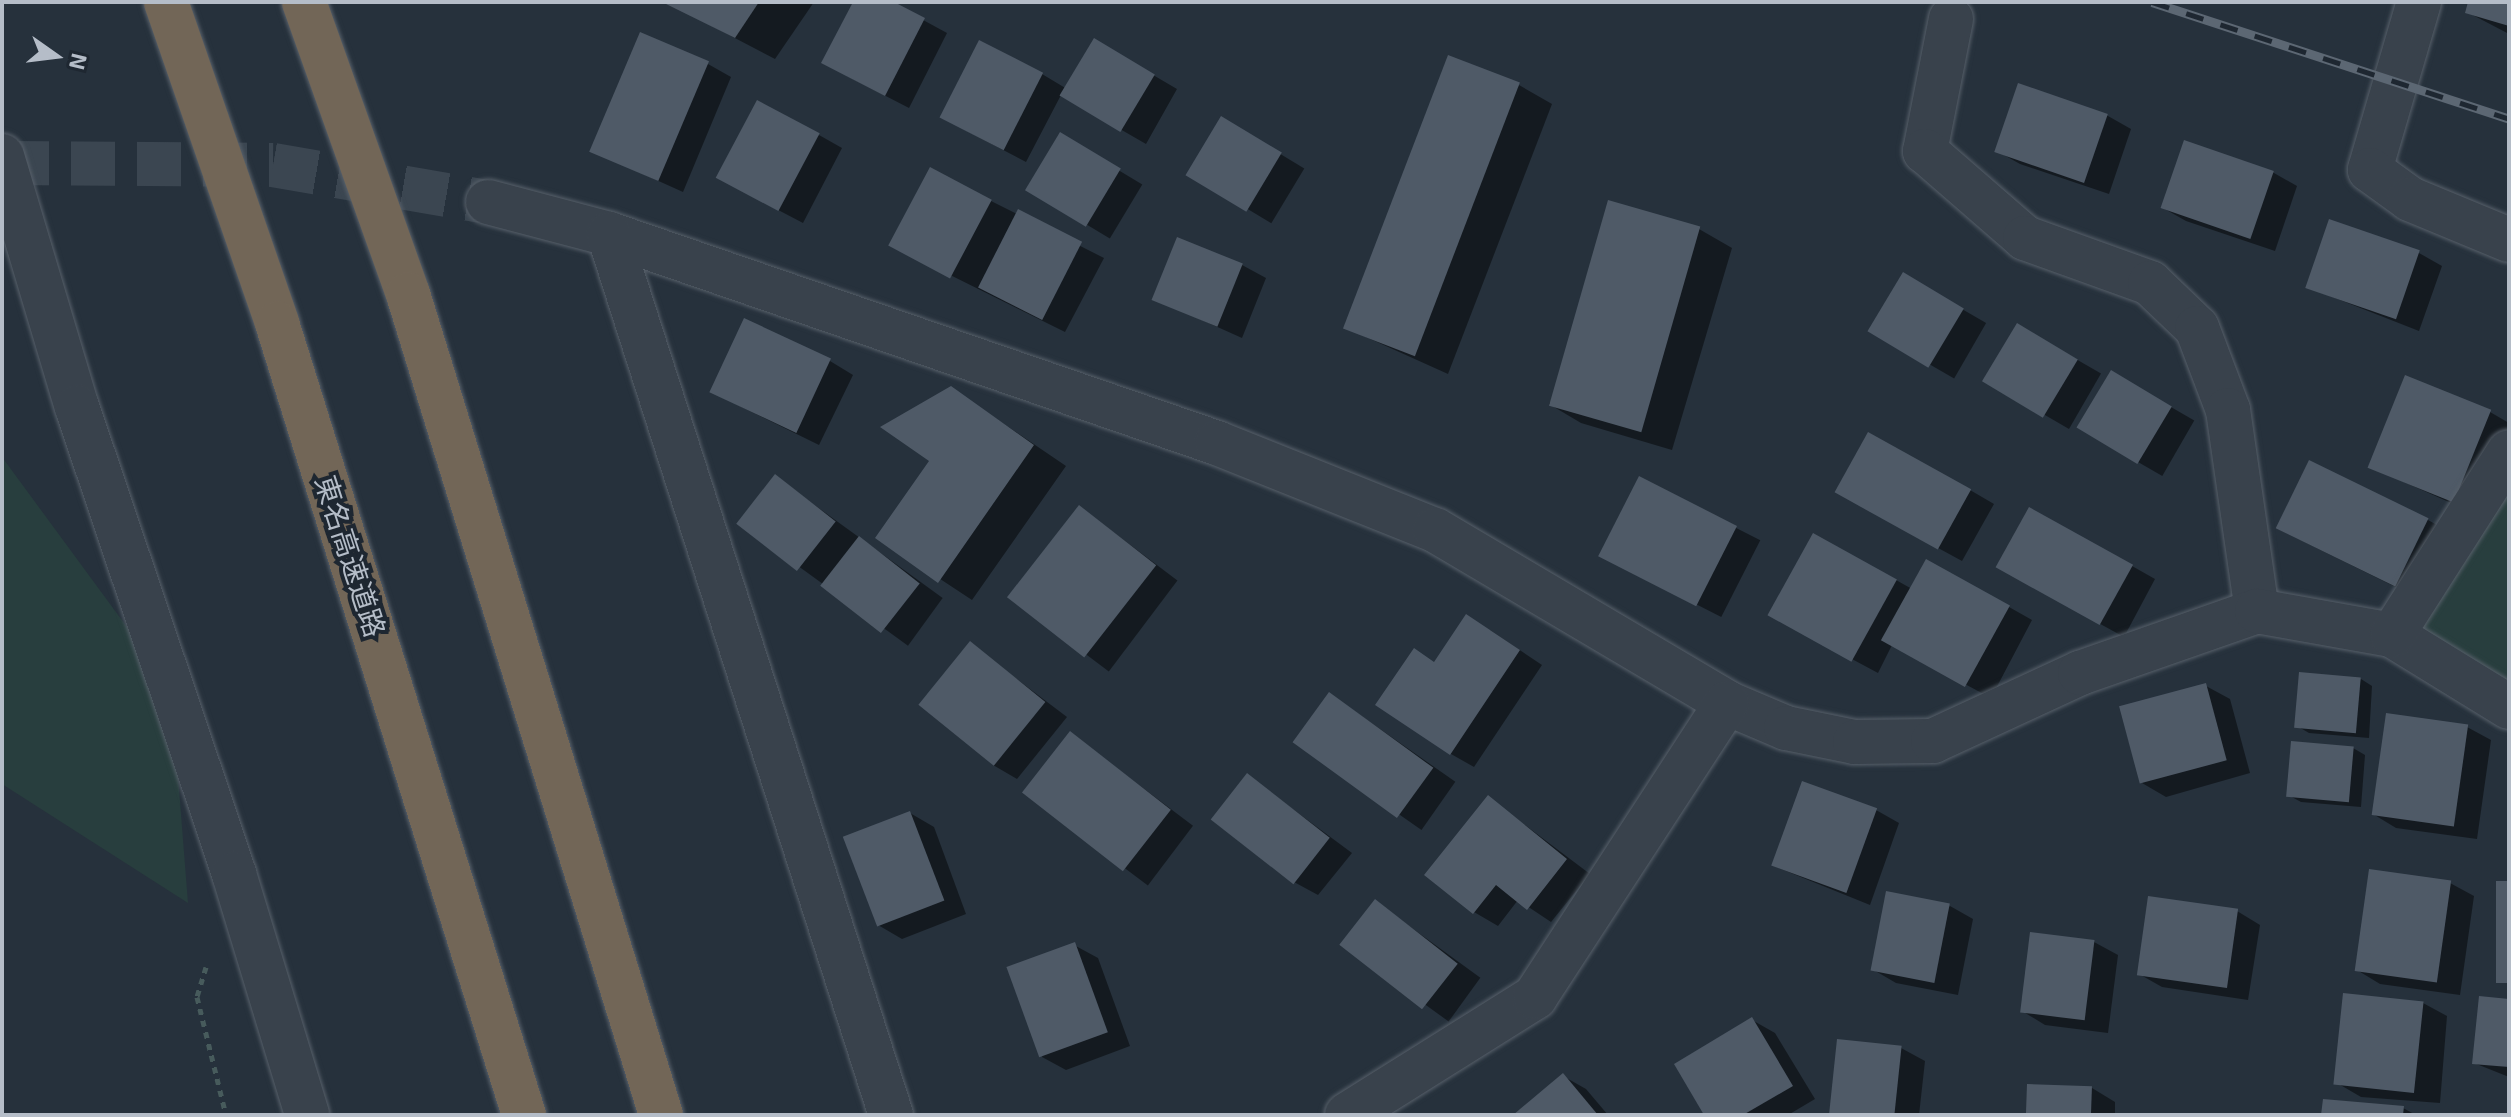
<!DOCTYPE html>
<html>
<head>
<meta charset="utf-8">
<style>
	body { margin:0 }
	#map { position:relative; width:2511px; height:1117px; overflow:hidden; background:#26313c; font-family:"Exo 2","Noto Sans JP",sans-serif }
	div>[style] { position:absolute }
	.green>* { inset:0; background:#283e3e }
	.shadow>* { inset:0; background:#0007; transform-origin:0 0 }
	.building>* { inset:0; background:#4f5a67; transform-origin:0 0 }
	.minor-tunnel>* { height:44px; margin-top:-22px; transform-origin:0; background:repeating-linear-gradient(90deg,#3b4651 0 44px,transparent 0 66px) }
	.path>* { height:5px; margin-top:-2.5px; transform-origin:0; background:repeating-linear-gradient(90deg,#475b5c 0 6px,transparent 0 12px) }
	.roads { filter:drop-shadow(0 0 2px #57606a) drop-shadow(0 0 2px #57606a) }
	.minor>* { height:44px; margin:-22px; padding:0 22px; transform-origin:22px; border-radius:22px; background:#39424c }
	.tertiary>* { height:44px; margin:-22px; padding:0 22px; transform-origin:22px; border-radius:22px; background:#39424c }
	.motorway>* { height:44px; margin:-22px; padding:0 22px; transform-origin:22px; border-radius:22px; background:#726657 }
	.rail>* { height:9px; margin-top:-4.5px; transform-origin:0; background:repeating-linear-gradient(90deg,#1e2731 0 18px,#5c6773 0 36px); box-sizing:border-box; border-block:2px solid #5c6773 }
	span { translate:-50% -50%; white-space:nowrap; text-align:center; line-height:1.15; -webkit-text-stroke:8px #1e2731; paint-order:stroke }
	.street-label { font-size:28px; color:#b5bdc8 }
	.frame { position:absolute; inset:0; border:4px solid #b5bdc8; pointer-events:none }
	.north { position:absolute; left:16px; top:16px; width:80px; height:80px; -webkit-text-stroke:6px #1e2731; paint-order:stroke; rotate:104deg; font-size:22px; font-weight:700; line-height:32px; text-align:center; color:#b5bdc8 }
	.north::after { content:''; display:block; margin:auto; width:28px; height:36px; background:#b5bdc8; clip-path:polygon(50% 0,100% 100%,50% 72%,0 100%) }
</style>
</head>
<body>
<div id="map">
	<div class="green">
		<i style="clip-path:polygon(2px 457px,171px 687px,188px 903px,2px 784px)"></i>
		<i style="clip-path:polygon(2509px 480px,2509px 691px,2411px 634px)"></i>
	</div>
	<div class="shadow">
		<i style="clip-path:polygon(666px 2px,814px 2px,775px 59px)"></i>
		<i style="clip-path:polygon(855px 2px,890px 2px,947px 33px,909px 108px,847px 76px)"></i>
		<i style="clip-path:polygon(2470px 2px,2509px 2px,2509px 34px,2467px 12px)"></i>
		<i style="clip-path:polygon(1095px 41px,1177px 89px,1146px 144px,1061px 95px,1026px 162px,965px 130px,1042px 74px,1067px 89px)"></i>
		<i style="clip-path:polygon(708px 64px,731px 77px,683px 192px,592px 151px)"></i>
		<i style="clip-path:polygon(1519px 85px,1552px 104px,1448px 374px,1346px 328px)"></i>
		<i style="clip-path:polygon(2019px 86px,2108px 116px,2131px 129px,2109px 194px,2020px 164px,1997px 151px)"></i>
		<i style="left:1222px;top:119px;width:96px;height:64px;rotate:31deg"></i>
		<i style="clip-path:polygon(819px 135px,842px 148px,803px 223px,742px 191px)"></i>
		<i style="left:1060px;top:135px;width:96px;height:63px;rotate:31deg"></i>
		<i style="clip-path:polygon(2185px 142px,2274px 173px,2297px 186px,2275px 251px,2186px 221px,2163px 208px)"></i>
		<i style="clip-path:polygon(991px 201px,1104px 258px,1065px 332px,914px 257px)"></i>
		<i style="clip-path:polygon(1699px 229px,1732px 248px,1672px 450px,1581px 423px,1549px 404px)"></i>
		<i style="clip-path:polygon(2419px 253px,2442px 266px,2419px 331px,2307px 287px)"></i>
		<i style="clip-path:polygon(1242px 265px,1266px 278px,1242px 338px,1155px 299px)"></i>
		<i style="left:1903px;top:275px;width:96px;height:64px;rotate:30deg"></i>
		<i style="left:2017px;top:325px;width:97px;height:64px;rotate:30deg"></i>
		<i style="clip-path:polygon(830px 361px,853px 375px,819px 445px,711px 392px)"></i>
		<i style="left:2112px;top:373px;width:95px;height:64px;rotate:30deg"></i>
		<i style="clip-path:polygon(951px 388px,1066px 466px,972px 600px,878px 538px,932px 461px)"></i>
		<i style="clip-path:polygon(2490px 412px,2509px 423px,2509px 435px,2476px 514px,2370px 467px)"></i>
		<i style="left:776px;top:477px;width:206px;height:59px;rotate:36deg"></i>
		<i style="left:1640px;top:479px;width:135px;height:86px;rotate:27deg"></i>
		<i style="clip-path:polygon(1970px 490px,1994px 504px,1962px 561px,1861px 506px)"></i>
		<i style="left:1080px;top:507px;width:122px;height:114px;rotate:37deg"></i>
		<i style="clip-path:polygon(2428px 520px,2451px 533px,2420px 599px,2278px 529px)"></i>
		<i style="clip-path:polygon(2132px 566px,2155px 579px,2124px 637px,2022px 581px)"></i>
		<i style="clip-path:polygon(1896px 580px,1912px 589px,2009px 607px,2032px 620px,1991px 698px,1892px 645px,1878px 673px,1794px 628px)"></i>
		<i style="clip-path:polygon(1490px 630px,1542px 665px,1474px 767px,1451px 754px,1436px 663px)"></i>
		<i style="clip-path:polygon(970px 644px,1067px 717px,1017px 779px,993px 765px)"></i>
		<i style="clip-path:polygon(2361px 679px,2372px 686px,2369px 738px,2309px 733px,2297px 726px)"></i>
		<i style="clip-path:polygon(2206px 686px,2230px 699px,2250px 773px,2166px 797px,2142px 783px)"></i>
		<i style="left:1330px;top:694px;width:153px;height:59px;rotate:35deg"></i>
		<i style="clip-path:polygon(2467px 727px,2491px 740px,2477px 839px,2396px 828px,2373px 814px)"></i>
		<i style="left:1070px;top:733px;width:154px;height:75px;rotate:37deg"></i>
		<i style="clip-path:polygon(2353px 748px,2365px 755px,2361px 807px,2301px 802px,2290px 796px)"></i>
		<i style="clip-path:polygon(1248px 776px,1352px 853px,1318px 895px,1294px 882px)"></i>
		<i style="clip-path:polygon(1488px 797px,1590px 874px,1551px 922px,1518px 900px,1498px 926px,1474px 912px)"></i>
		<i style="clip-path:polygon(1876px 810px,1899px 823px,1870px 905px,1774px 866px)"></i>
		<i style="clip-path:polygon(910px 813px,934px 827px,966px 914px,902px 939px,878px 925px)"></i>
		<i style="clip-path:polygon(2450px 883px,2474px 896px,2460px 995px,2380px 984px,2357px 970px)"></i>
		<i style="left:1376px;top:902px;width:129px;height:54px;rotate:36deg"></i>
		<i style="clip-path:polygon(1950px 906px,1973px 919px,1958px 995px,1896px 983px,1872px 969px)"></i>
		<i style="clip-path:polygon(2237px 911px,2260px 925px,2248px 1000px,2162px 987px,2139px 974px)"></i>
		<i style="clip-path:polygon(2094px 942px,2118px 955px,2108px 1033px,2045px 1025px,2022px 1011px)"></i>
		<i style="clip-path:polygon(1074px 945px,1098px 958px,1130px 1046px,1066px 1070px,1042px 1057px)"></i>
		<i style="clip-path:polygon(2509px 1001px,2509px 1077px,2474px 1063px)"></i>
		<i style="clip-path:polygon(2423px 1003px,2447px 1016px,2440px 1103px,2361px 1097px,2337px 1083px)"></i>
		<i style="clip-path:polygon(1752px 1020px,1775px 1033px,1815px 1099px,1788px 1115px,1706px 1115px)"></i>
		<i style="clip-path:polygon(1901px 1048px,1925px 1061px,1919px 1115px,1830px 1115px)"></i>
		<i style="clip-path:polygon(1563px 1076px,1586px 1089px,1608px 1115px,1516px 1115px)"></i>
		<i style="clip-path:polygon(2092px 1088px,2115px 1102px,2115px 1115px,2028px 1115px)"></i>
		<i style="clip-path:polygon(2403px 1108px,2416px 1115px,2323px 1115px)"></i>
	</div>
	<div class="building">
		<i style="clip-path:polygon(662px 2px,759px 2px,735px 38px)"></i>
		<i style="clip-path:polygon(853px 2px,894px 2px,925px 18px,885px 96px,821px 63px)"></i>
		<i style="clip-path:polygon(2468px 2px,2509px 2px,2509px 26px,2465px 13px)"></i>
		<i style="left:640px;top:32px;width:75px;height:130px;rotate:23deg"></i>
		<i style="left:1094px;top:38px;width:71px;height:67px;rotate:31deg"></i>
		<i style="left:979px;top:40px;width:72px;height:87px;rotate:27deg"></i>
		<i style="left:1448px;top:55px;width:77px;height:293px;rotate:21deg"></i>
		<i style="left:2018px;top:83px;width:95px;height:73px;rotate:19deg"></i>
		<i style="left:757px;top:100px;width:71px;height:88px;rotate:28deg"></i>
		<i style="left:1221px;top:116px;width:71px;height:69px;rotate:31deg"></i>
		<i style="left:1060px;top:132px;width:71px;height:68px;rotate:31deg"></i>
		<i style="left:2184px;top:140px;width:95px;height:72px;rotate:19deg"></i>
		<i style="left:930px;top:167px;width:70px;height:89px;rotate:28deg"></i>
		<i style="left:1608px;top:200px;width:96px;height:214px;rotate:16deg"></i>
		<i style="left:1018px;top:209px;width:72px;height:88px;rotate:27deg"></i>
		<i style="left:2329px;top:219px;width:96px;height:73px;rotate:19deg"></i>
		<i style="left:1177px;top:237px;width:71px;height:68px;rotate:22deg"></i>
		<i style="left:1903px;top:272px;width:71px;height:69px;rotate:31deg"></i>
		<i style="left:744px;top:318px;width:96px;height:82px;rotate:25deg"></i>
		<i style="left:2017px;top:323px;width:71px;height:68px;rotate:31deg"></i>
		<i style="left:2111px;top:370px;width:71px;height:67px;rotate:31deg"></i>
		<i style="left:2405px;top:375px;width:93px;height:100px;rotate:22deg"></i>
		<i style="clip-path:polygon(951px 386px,1034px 445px,938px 583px,875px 538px,929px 461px,880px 427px)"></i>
		<i style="left:1868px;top:432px;width:118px;height:69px;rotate:29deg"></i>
		<i style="left:2309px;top:460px;width:133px;height:76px;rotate:26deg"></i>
		<i style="left:775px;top:474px;width:77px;height:63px;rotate:38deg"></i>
		<i style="left:1639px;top:476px;width:110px;height:90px;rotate:27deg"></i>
		<i style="left:1079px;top:505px;width:98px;height:117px;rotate:38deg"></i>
		<i style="left:2029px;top:507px;width:119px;height:69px;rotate:29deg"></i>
		<i style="left:1813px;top:533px;width:96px;height:94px;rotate:29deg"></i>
		<i style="left:859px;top:536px;width:77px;height:63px;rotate:38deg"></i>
		<i style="left:1926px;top:559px;width:96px;height:93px;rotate:29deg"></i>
		<i style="clip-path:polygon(1466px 614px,1520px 650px,1450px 755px,1375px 705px,1414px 648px,1434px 662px)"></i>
		<i style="left:970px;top:641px;width:97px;height:82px;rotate:39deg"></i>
		<i style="left:2299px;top:672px;width:62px;height:56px;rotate:5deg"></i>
		<i style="left:2206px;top:683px;width:80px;height:90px;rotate:75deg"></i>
		<i style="left:1329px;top:692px;width:129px;height:62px;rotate:36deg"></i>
		<i style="left:2386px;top:713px;width:83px;height:103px;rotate:8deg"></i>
		<i style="left:1070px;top:731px;width:128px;height:78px;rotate:38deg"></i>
		<i style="left:2291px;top:741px;width:63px;height:56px;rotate:5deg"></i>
		<i style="left:1247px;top:773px;width:105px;height:59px;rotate:38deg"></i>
		<i style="left:1802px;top:781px;width:80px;height:90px;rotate:20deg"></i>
		<i style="clip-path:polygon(1488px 795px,1567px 859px,1527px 910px,1496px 885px,1473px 914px,1424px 875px)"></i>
		<i style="left:910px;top:811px;width:96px;height:72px;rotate:69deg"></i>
		<i style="left:2369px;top:869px;width:83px;height:103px;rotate:8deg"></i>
		<i style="left:2496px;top:881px;width:13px;height:102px"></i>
		<i style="left:1886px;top:891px;width:65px;height:81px;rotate:11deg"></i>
		<i style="left:2148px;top:896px;width:91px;height:80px;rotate:8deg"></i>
		<i style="left:1375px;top:899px;width:105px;height:58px;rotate:38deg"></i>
		<i style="left:2030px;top:932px;width:65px;height:81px;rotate:7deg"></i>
		<i style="left:1075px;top:942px;width:96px;height:73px;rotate:70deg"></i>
		<i style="left:2343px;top:993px;width:81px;height:92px;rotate:6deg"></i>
		<i style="clip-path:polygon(2479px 996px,2509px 999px,2509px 1067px,2472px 1064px)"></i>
		<i style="clip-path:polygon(1752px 1017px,1793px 1086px,1743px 1115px,1704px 1115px,1674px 1064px)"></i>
		<i style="left:1837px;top:1039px;width:65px;height:77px;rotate:6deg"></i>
		<i style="clip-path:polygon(1563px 1073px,1598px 1115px,1513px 1115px)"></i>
		<i style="left:2027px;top:1084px;width:65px;height:31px;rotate:2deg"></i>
		<i style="clip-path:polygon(2323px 1099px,2404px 1106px,2403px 1115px,2321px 1115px)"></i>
	</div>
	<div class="minor-tunnel">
		<i style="left:5px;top:163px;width:268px;rotate:0.4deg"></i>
		<i style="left:273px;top:165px;width:218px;rotate:9.8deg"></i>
	</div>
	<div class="path">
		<i style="left:206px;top:967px;width:31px;rotate:107deg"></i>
		<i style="left:197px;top:997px;width:122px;rotate:76.2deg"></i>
	</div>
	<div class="roads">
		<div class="minor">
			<i style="left:2419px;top:2px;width:175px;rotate:106.3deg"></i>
			<i style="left:2370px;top:170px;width:49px;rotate:35.9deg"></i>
			<i style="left:2410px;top:199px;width:107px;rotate:22.5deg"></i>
			<i style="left:1951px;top:19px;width:135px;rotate:101.1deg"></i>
			<i style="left:1925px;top:151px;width:133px;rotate:41deg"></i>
			<i style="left:2025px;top:238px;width:133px;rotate:19.8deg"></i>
			<i style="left:2150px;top:283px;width:65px;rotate:43.8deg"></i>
			<i style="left:2197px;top:328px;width:88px;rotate:69.3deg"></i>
			<i style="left:2228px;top:410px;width:203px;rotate:81.8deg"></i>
			<i style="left:488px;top:202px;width:125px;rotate:14.8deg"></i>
			<i style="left:609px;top:234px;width:643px;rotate:18.97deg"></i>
			<i style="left:1217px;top:443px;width:235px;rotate:21.8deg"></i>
			<i style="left:1435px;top:530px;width:339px;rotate:30.6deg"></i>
			<i style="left:1727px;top:703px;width:64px;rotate:23deg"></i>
			<i style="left:1786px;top:728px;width:70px;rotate:11.5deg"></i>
			<i style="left:1855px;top:742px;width:78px;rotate:-0.7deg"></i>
			<i style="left:1933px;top:741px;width:162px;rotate:-24.8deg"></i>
			<i style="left:2080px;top:673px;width:188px;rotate:-19.3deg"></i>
			<i style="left:2257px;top:611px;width:137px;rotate:10.1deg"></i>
			<i style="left:2392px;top:635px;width:137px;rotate:31.6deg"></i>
			<i style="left:609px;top:234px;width:925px;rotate:72.25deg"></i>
			<i style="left:2392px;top:635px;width:217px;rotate:-57.4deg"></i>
			<i style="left:1347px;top:1115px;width:222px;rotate:-32.1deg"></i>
			<i style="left:1535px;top:997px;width:351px;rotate:-56.9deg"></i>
		</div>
		<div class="tertiary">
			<i style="left:2px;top:156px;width:262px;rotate:73.4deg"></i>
			<i style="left:77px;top:407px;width:493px;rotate:71.4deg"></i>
			<i style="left:234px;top:874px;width:252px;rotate:73.1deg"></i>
		</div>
		<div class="motorway">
			<i style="left:166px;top:2px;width:340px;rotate:70.9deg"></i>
			<i style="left:277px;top:323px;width:830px;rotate:72.68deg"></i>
			<i style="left:304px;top:2px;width:310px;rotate:70.4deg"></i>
			<i style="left:408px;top:294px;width:859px;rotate:72.87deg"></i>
		</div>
	</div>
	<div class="rail">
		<i style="left:2152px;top:2px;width:376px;rotate:18.1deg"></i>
	</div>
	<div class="street-label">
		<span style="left:351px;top:556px;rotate:72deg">東名高速道路</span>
	</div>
	<div class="frame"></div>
	<div class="north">N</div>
</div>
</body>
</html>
